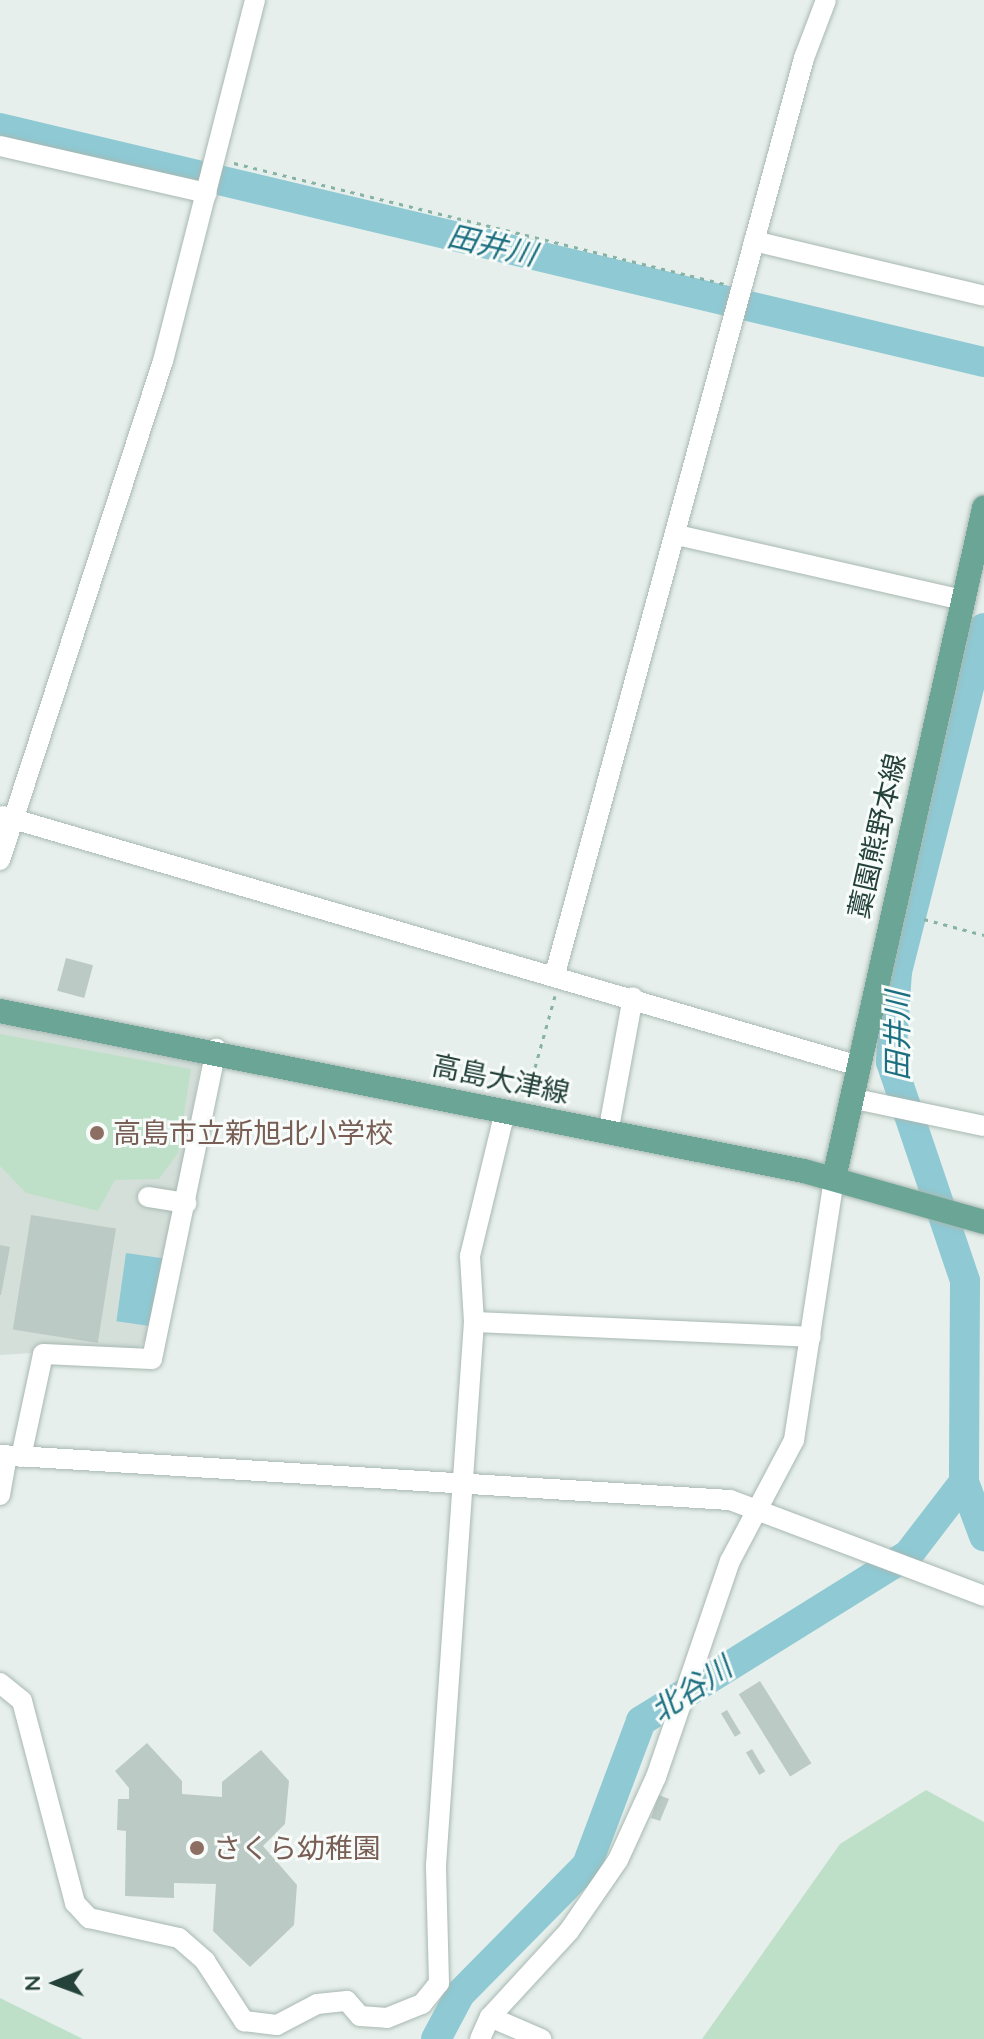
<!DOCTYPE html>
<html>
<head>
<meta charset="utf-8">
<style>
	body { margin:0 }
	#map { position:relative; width:984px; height:2039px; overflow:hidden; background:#e6efeb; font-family:Quicksand,"Noto Sans JP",sans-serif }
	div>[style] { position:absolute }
	.built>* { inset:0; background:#d4dfda }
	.green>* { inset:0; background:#bfe0c8 }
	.water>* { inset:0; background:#8ec9d4; transform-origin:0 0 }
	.river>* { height:30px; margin:-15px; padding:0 15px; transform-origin:15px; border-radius:15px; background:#8ec9d4 }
	.building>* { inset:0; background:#bbcac4; transform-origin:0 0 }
	.path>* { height:3px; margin-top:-1.5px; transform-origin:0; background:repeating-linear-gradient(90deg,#86b3a5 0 4px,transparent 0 10px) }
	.roads { filter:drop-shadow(0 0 2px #a8b8b2) drop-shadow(0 0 2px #a8b8b2) }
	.minor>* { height:20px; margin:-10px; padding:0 10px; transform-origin:10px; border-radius:10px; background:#fff }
	.major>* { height:24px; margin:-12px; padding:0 12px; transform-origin:12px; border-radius:12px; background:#6aa596 }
	.dots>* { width:22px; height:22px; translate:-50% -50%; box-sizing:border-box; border:4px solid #f7fbf9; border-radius:50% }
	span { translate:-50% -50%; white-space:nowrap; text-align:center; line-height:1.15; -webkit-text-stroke:6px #f7fbf9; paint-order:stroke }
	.street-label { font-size:28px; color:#24423a }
	.education-label { font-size:28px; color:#785e54 }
	.left { translate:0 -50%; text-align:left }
	.water-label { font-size:30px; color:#1c6f80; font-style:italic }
	.north { position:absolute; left:16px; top:1943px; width:80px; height:80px; -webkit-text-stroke:6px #f7fbf9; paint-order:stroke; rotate:269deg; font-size:22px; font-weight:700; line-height:32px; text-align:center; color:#24423a }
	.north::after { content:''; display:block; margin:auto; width:28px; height:36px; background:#24423a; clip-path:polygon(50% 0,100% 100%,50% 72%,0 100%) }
</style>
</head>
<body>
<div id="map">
	<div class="built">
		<i style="clip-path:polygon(0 1018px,202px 1056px,154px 1332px,135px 1351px,38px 1346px,32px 1353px,0 1355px)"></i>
	</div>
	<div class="green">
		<i style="clip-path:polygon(0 1034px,191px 1069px,178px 1153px,159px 1179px,115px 1180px,98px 1211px,26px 1193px,0 1166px)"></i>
		<i style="clip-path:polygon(926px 1790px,984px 1822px,984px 2039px,702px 2039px,840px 1844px)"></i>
		<i style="clip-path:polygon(0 1998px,83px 2039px,0 2039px)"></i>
	</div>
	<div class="water">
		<i style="left:126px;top:1253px;width:37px;height:69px;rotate:8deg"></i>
	</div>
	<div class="river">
		<i style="left:0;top:128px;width:1011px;rotate:13.38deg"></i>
		<i style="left:984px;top:628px;width:354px;rotate:104.2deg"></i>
		<i style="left:897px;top:971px;width:91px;rotate:93.8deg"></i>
		<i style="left:891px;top:1062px;width:231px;rotate:71.3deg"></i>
		<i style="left:965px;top:1281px;width:201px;rotate:90.3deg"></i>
		<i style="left:964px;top:1482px;width:58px;rotate:69.7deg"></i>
		<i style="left:436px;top:2039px;width:51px;rotate:-61.9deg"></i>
		<i style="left:460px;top:1994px;width:181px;rotate:-45.4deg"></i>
		<i style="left:587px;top:1865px;width:154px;rotate:-69.4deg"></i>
		<i style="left:641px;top:1721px;width:314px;rotate:-31.9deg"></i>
		<i style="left:908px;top:1555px;width:92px;rotate:-52.5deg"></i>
	</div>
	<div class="building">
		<i style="left:66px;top:958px;width:28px;height:34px;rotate:15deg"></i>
		<i style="left:31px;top:1215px;width:86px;height:116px;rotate:9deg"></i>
		<i style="clip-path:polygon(0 1245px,10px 1247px,1px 1295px,0 1295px)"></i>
		<i style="left:760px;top:1681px;width:97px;height:25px;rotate:58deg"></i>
		<i style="left:727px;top:1710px;width:27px;height:7px;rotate:59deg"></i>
		<i style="clip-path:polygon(147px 1743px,182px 1781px,182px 1794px,222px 1797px,222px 1782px,261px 1750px,289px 1781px,285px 1824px,263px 1846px,297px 1885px,294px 1925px,250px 1967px,213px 1931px,216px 1884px,174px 1883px,174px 1898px,125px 1896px,126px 1831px,117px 1830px,118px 1799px,129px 1799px,129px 1788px,115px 1771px)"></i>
		<i style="left:752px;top:1749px;width:26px;height:7px;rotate:59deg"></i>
		<i style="clip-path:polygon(659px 1795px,669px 1799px,660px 1821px,651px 1818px)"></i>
	</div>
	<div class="path">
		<i style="left:234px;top:163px;width:505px;rotate:13.87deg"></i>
		<i style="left:924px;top:919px;width:62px;rotate:14.9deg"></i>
		<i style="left:527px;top:1096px;width:104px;rotate:-74.4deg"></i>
	</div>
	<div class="roads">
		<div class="minor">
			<i style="left:0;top:146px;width:212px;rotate:12.8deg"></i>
			<i style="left:754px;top:241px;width:236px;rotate:13.4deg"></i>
			<i style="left:677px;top:535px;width:293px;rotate:12.8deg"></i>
			<i style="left:3px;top:816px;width:888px;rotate:16.29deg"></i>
			<i style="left:0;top:860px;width:525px;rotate:-71.91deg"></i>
			<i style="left:163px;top:361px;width:373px;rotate:-75.7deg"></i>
			<i style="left:555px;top:974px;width:949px;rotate:-74.79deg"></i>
			<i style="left:804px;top:58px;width:62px;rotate:-69.2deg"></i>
			<i style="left:851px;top:1098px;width:136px;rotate:11.9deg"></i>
			<i style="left:608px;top:1133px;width:138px;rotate:-79.6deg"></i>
			<i style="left:148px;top:1197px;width:39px;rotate:9deg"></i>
			<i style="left:474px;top:1322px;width:337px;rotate:2.5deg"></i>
			<i style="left:0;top:1455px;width:731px;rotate:3.53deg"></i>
			<i style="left:730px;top:1500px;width:272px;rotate:20.7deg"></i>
			<i style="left:21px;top:1457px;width:105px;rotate:-77.9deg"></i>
			<i style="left:43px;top:1354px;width:109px;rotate:2.6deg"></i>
			<i style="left:152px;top:1359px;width:317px;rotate:-78.3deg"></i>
			<i style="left:0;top:1495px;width:39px;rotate:-80deg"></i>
			<i style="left:0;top:1683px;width:28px;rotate:39deg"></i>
			<i style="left:22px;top:1701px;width:209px;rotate:75.3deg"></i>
			<i style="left:75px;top:1903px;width:21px;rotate:47deg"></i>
			<i style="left:89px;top:1918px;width:92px;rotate:12.5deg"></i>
			<i style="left:179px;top:1938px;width:35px;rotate:41deg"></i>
			<i style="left:205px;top:1961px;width:72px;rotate:57deg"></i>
			<i style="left:244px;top:2021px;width:33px;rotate:7deg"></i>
			<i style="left:277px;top:2025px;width:45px;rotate:-27.7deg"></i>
			<i style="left:317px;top:2004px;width:30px;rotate:-6deg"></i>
			<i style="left:347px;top:2001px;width:20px;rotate:49deg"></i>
			<i style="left:360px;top:2016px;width:27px;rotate:4deg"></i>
			<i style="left:387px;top:2018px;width:38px;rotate:-22deg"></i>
			<i style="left:422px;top:2004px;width:27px;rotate:-51deg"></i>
			<i style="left:439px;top:1983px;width:118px;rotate:-91.5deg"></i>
			<i style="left:436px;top:1865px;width:544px;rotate:-86deg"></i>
			<i style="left:474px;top:1322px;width:66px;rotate:-93.5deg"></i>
			<i style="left:470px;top:1256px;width:149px;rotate:-76.4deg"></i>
			<i style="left:490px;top:2017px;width:56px;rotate:23.3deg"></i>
			<i style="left:480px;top:2039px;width:24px;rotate:-66deg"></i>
			<i style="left:490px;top:2017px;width:117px;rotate:-47.4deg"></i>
			<i style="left:569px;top:1931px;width:86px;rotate:-55.4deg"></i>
			<i style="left:618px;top:1860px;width:91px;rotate:-65.4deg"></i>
			<i style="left:656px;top:1777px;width:228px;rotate:-71.1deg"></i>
			<i style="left:730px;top:1561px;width:137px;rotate:-62.1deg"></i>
			<i style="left:794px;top:1440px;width:265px;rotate:-81.3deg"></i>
		</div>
		<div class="major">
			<i style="left:0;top:1011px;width:820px;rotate:11.26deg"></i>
			<i style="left:804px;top:1171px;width:187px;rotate:15.8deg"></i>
			<i style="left:834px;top:1178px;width:687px;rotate:-77.38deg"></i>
		</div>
	</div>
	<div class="dots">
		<i style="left:97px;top:1133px;background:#8d6e63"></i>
		<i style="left:197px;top:1848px;background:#8d6e63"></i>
	</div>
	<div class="street-label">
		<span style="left:877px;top:836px;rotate:-77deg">藁園熊野本線</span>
		<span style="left:501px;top:1079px;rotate:12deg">高島大津線</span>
	</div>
	<div class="education-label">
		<span class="left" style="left:113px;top:1133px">高島市立新旭北小学校</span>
		<span class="left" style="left:213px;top:1848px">さくら幼稚園</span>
	</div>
	<div class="water-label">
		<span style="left:492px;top:245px;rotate:13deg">田井川</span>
		<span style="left:897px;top:1036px;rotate:-90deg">田井川</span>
		<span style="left:691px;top:1689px;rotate:-34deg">北谷川</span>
	</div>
	<div class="north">N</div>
</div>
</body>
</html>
